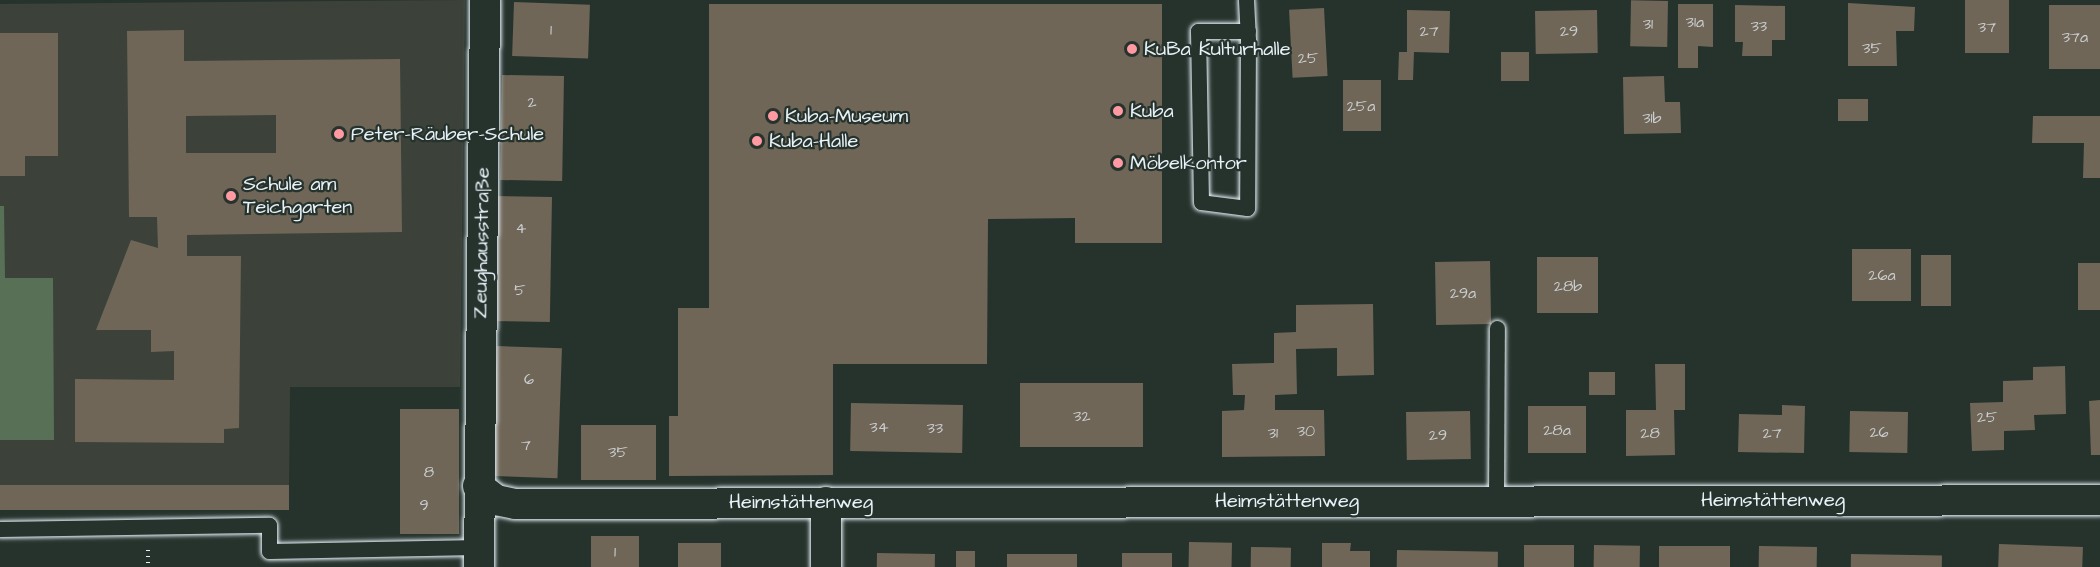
<!DOCTYPE html>
<html>
<head>
<meta charset="utf-8">
<style>
	body { margin:0 }
	#map { position:relative; width:2100px; height:567px; overflow:hidden; background:#26332d; font-family:"Architects Daughter",sans-serif }
	div>[style] { position:absolute }
	.built>* { inset:0; background:#3c423a }
	.green>* { inset:0; background:#587156 }
	.building>* { inset:0; background:#6f6658; transform-origin:0 0 }
	.path>* { height:4px; margin-top:-2px; transform-origin:0; background:repeating-linear-gradient(90deg,#e8f1f8 0 1.5px,transparent 0 6px) }
	.roads { filter:drop-shadow(0 0 2px #e8f1f8) drop-shadow(0 0 2px #e8f1f8) }
	.lane>* { height:15px; margin:-7.5px; padding:0 7.5px; transform-origin:7.5px; border-radius:7.5px; background:#26332d }
	.street>* { height:30px; margin:-15px; padding:0 15px; transform-origin:15px; border-radius:15px; background:#26332d }
	.dots>* { width:16px; height:16px; translate:-50% -50%; box-sizing:border-box; border:3px solid #26332d; border-radius:50% }
	span { translate:-50% -50%; white-space:nowrap; text-align:center; line-height:1.15; -webkit-text-stroke:4.5px #26332d; paint-order:stroke }
	.number-label { font-size:16px; color:#caced0 }
	.number-label span { -webkit-text-stroke-width:0 }
	.poi-label { font-size:20px; color:#e8f1f8 }
	.left { translate:0 -50%; text-align:left }
	.street-label { font-size:20px; color:#e8f1f8 }
</style>
</head>
<body>
<div id="map">
	<div class="built">
		<i style="clip-path:polygon(465px 0,460px 387px,290px 387px,289px 485px,0 485px,0 4px)"></i>
	</div>
	<div class="green">
		<i style="clip-path:polygon(0 206px,4px 206px,5px 278px,53px 278px,54px 440px,0 440px)"></i>
	</div>
	<div class="building">
		<i style="left:1965px;top:0;width:44px;height:53px"></i>
		<i style="left:1668px;top:1px;width:46px;height:37px;rotate:91deg"></i>
		<i style="left:514px;top:2px;width:76px;height:54px;rotate:2deg"></i>
		<i style="clip-path:polygon(1848px 3px,1915px 7px,1914px 31px,1896px 31px,1897px 66px,1848px 66px)"></i>
		<i style="clip-path:polygon(709px 4px,1162px 4px,1162px 243px,1075px 243px,1075px 218px,988px 219px,987px 364px,833px 364px,833px 475px,669px 476px,669px 416px,678px 416px,678px 308px,709px 308px)"></i>
		<i style="clip-path:polygon(1678px 4px,1713px 4px,1713px 47px,1698px 46px,1698px 68px,1678px 68px)"></i>
		<i style="clip-path:polygon(1735px 5px,1785px 6px,1785px 40px,1772px 40px,1772px 56px,1742px 56px,1743px 42px,1735px 42px)"></i>
		<i style="left:2049px;top:5px;width:51px;height:64px"></i>
		<i style="left:1324px;top:8px;width:68px;height:35px;rotate:87deg"></i>
		<i style="clip-path:polygon(1407px 10px,1450px 11px,1449px 53px,1414px 52px,1413px 80px,1398px 80px,1399px 52px,1407px 52px)"></i>
		<i style="left:1597px;top:10px;width:43px;height:62px;rotate:89deg"></i>
		<i style="clip-path:polygon(evenodd,184px 30px,184px 61px,400px 59px,402px 232px,187px 235px,187px 256px,241px 256px,239px 428px,224px 429px,224px 443px,75px 442px,75px 379px,174px 380px,174px 351px,151px 352px,151px 330px,96px 330px,131px 240px,158px 248px,157px 217px,129px 217px,127px 31px,184px 30px,276px 115px,276px 153px,186px 153px,186px 116px,276px 115px)"></i>
		<i style="clip-path:polygon(0 33px,58px 33px,58px 156px,25px 156px,25px 176px,0 176px)"></i>
		<i style="left:1529px;top:52px;width:29px;height:28px;rotate:90deg"></i>
		<i style="left:502px;top:75px;width:62px;height:105px;rotate:1deg"></i>
		<i style="clip-path:polygon(1664px 76px,1665px 102px,1680px 102px,1681px 133px,1624px 134px,1623px 77px)"></i>
		<i style="left:1343px;top:80px;width:38px;height:51px"></i>
		<i style="left:1868px;top:99px;width:22px;height:30px;rotate:90deg"></i>
		<i style="clip-path:polygon(2033px 116px,2100px 116px,2100px 178px,2083px 178px,2084px 143px,2032px 143px)"></i>
		<i style="left:491px;top:196px;width:61px;height:125px;rotate:1deg"></i>
		<i style="left:1852px;top:249px;width:59px;height:52px"></i>
		<i style="left:1921px;top:255px;width:30px;height:51px"></i>
		<i style="left:1598px;top:257px;width:56px;height:61px;rotate:90deg"></i>
		<i style="left:1490px;top:261px;width:63px;height:55px;rotate:89deg"></i>
		<i style="left:2078px;top:263px;width:22px;height:47px"></i>
		<i style="clip-path:polygon(1373px 304px,1374px 375px,1337px 376px,1337px 348px,1296px 349px,1297px 394px,1275px 395px,1275px 410px,1324px 410px,1325px 456px,1222px 457px,1222px 411px,1244px 410px,1245px 395px,1233px 395px,1232px 364px,1274px 363px,1274px 333px,1296px 332px,1296px 305px)"></i>
		<i style="left:497px;top:346px;width:65px;height:130px;rotate:2deg"></i>
		<i style="clip-path:polygon(1655px 364px,1685px 364px,1685px 410px,1674px 410px,1675px 455px,1626px 456px,1626px 410px,1656px 410px)"></i>
		<i style="clip-path:polygon(2065px 366px,2066px 414px,2034px 415px,2035px 430px,2004px 431px,2004px 450px,1972px 451px,1970px 403px,2003px 402px,2003px 381px,2033px 380px,2033px 367px)"></i>
		<i style="left:1589px;top:372px;width:26px;height:23px"></i>
		<i style="left:1143px;top:383px;width:64px;height:123px;rotate:90deg"></i>
		<i style="clip-path:polygon(2100px 400px,2100px 455px,2091px 455px,2089px 401px)"></i>
		<i style="left:851px;top:403px;width:112px;height:48px;rotate:1deg"></i>
		<i style="clip-path:polygon(1782px 405px,1805px 406px,1804px 453px,1738px 452px,1739px 414px,1782px 415px)"></i>
		<i style="left:1528px;top:406px;width:58px;height:47px"></i>
		<i style="left:400px;top:409px;width:59px;height:125px"></i>
		<i style="left:1470px;top:411px;width:48px;height:64px;rotate:89deg"></i>
		<i style="left:1850px;top:411px;width:58px;height:41px;rotate:1deg"></i>
		<i style="left:581px;top:425px;width:75px;height:55px"></i>
		<i style="left:0;top:485px;width:289px;height:25px"></i>
		<i style="left:591px;top:536px;width:48px;height:31px"></i>
		<i style="left:1189px;top:542px;width:43px;height:25px;rotate:1deg"></i>
		<i style="left:678px;top:543px;width:43px;height:24px"></i>
		<i style="clip-path:polygon(1322px 543px,1351px 543px,1350px 551px,1370px 551px,1370px 567px,1322px 567px)"></i>
		<i style="left:1999px;top:544px;width:84px;height:23px;rotate:2deg"></i>
		<i style="left:1524px;top:545px;width:50px;height:22px"></i>
		<i style="left:1594px;top:545px;width:46px;height:22px;rotate:1deg"></i>
		<i style="left:1659px;top:546px;width:71px;height:21px"></i>
		<i style="left:1759px;top:546px;width:58px;height:21px;rotate:1deg"></i>
		<i style="left:1251px;top:547px;width:40px;height:20px;rotate:1deg"></i>
		<i style="left:1397px;top:550px;width:101px;height:17px;rotate:1deg"></i>
		<i style="left:956px;top:551px;width:19px;height:16px"></i>
		<i style="left:877px;top:553px;width:58px;height:14px;rotate:1deg"></i>
		<i style="left:1122px;top:553px;width:50px;height:14px"></i>
		<i style="left:1007px;top:554px;width:70px;height:13px"></i>
		<i style="left:1851px;top:554px;width:91px;height:13px;rotate:1deg"></i>
	</div>
	<div class="path">
		<i style="left:148px;top:550px;width:17px;rotate:90deg"></i>
	</div>
	<div class="roads">
		<div class="lane">
			<i style="left:1246px;top:0;width:40px;rotate:87.1deg"></i>
			<i style="left:1248px;top:40px;width:168px;rotate:90.3deg"></i>
			<i style="left:1247px;top:208px;width:46px;rotate:-172.6deg"></i>
			<i style="left:1201px;top:202px;width:171px;rotate:-91deg"></i>
			<i style="left:1198px;top:31px;width:50px"></i>
			<i style="left:1496px;top:501px;width:173px;rotate:-89.7deg"></i>
			<i style="left:0;top:529px;width:269px;rotate:-0.9deg"></i>
			<i style="left:269px;top:525px;width:26px;rotate:90deg"></i>
			<i style="left:269px;top:551px;width:209px;rotate:-1.1deg"></i>
		</div>
		<div class="street">
			<i style="left:478px;top:486px;width:23px;rotate:38deg"></i>
			<i style="left:496px;top:500px;width:19px;rotate:12deg"></i>
			<i style="left:515px;top:504px;width:1585px;rotate:-0.14deg"></i>
			<i style="left:826px;top:502px;width:65px;rotate:90deg"></i>
			<i style="left:479px;top:567px;width:567px;rotate:-89.39deg"></i>
		</div>
	</div>
	<div class="dots">
		<i style="left:1132px;top:49px;background:#ff9aa2"></i>
		<i style="left:1118px;top:111px;background:#ff9aa2"></i>
		<i style="left:773px;top:116px;background:#ff9aa2"></i>
		<i style="left:339px;top:134px;background:#ff9aa2"></i>
		<i style="left:757px;top:141px;background:#ff9aa2"></i>
		<i style="left:1118px;top:163px;background:#ff9aa2"></i>
		<i style="left:231px;top:196px;background:#ff9aa2"></i>
	</div>
	<div class="number-label">
		<span style="left:1695px;top:22px">31a</span>
		<span style="left:1648px;top:24px">31</span>
		<span style="left:1759px;top:26px">33</span>
		<span style="left:1987px;top:27px">37</span>
		<span style="left:551px;top:30px">1</span>
		<span style="left:1429px;top:31px">27</span>
		<span style="left:1569px;top:31px">29</span>
		<span style="left:2075px;top:37px">37a</span>
		<span style="left:1872px;top:48px">35</span>
		<span style="left:1308px;top:58px">25</span>
		<span style="left:532px;top:102px">2</span>
		<span style="left:1361px;top:106px">25a</span>
		<span style="left:1652px;top:118px">31b</span>
		<span style="left:521px;top:228px">4</span>
		<span style="left:1882px;top:275px">26a</span>
		<span style="left:1568px;top:286px">28b</span>
		<span style="left:520px;top:290px">5</span>
		<span style="left:1463px;top:293px">29a</span>
		<span style="left:529px;top:379px">6</span>
		<span style="left:1082px;top:416px">32</span>
		<span style="left:1987px;top:417px">25</span>
		<span style="left:879px;top:427px">34</span>
		<span style="left:935px;top:428px">33</span>
		<span style="left:1557px;top:430px">28a</span>
		<span style="left:1306px;top:431px">30</span>
		<span style="left:1879px;top:432px">26</span>
		<span style="left:1273px;top:433px">31</span>
		<span style="left:1650px;top:433px">28</span>
		<span style="left:1772px;top:433px">27</span>
		<span style="left:1438px;top:435px">29</span>
		<span style="left:526px;top:445px">7</span>
		<span style="left:618px;top:452px">35</span>
		<span style="left:429px;top:472px">8</span>
		<span style="left:424px;top:505px">9</span>
		<span style="left:615px;top:552px">1</span>
	</div>
	<div class="poi-label">
		<span class="left" style="left:1144px;top:49px">KuBa Kulturhalle</span>
		<span class="left" style="left:1130px;top:111px">Kuba</span>
		<span class="left" style="left:785px;top:116px">Kuba-Museum</span>
		<span class="left" style="left:351px;top:134px">Peter-Räuber-Schule</span>
		<span class="left" style="left:769px;top:141px">Kuba-Halle</span>
		<span class="left" style="left:1130px;top:163px">Möbelkontor</span>
		<span class="left" style="left:243px;top:196px">Schule am<br>Teichgarten</span>
	</div>
	<div class="street-label">
		<span style="left:482px;top:243px;rotate:-89deg">Zeughausstraße</span>
		<span style="left:1773px;top:500px">Heimstättenweg</span>
		<span style="left:1287px;top:501px">Heimstättenweg</span>
		<span style="left:801px;top:502px">Heimstättenweg</span>
	</div>
</div>
</body>
</html>
